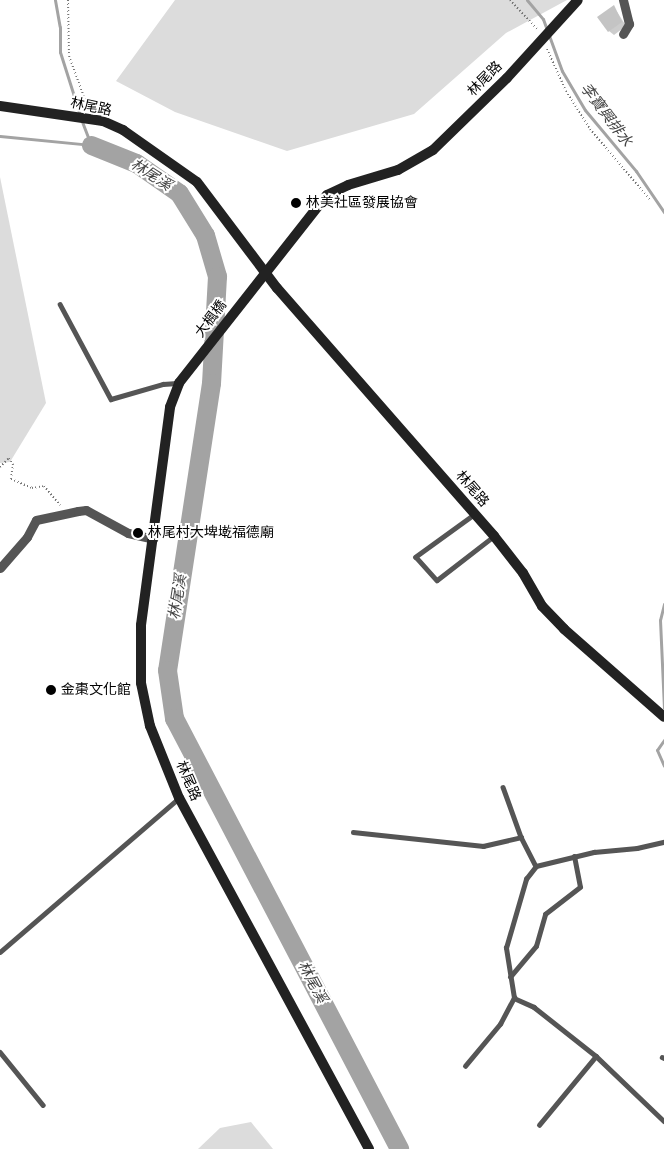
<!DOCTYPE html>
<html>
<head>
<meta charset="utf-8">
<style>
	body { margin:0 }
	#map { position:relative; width:664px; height:1149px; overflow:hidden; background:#fff; font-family:"Source Sans 3","Noto Sans TC",sans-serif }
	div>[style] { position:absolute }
	.green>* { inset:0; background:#dcdcdc }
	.shadow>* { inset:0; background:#0003 }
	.stream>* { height:3px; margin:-1.5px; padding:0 1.5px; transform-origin:1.5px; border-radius:1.5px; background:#a3a3a3 }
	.river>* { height:19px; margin:-9.5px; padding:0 9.5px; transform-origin:9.5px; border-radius:9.5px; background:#a3a3a3 }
	.building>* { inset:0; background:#c4c4c4 }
	.path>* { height:2px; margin-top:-1px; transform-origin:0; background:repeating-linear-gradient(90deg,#777 0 1px,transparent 0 3.5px) }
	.lane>* { height:4.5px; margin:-2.25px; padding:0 2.25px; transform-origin:2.25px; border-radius:2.25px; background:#555 }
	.street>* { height:9px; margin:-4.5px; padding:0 4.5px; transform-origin:4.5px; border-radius:4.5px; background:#555 }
	.secondary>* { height:10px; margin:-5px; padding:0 5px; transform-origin:5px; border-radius:5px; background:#222 }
	.dots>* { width:14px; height:14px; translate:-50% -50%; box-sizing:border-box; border:2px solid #fff; border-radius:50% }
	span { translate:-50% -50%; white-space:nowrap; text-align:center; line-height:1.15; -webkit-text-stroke:4px #fff; paint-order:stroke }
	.street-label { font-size:14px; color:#000 }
	.poi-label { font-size:14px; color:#000 }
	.left { translate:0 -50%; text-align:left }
	.water-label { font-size:15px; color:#444; font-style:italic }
</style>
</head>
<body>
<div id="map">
	<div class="green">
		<i style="clip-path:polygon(175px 0,567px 0,506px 33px,414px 114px,287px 151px,175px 112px,116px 81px)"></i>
		<i style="clip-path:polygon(0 177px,46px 403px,10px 462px,0 463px)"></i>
		<i style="clip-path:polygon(251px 1122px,273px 1149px,198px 1149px,220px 1128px)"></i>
	</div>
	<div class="shadow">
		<i style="clip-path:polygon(614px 7px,626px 26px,614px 35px,609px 31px)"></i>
	</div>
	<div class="stream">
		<i style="left:55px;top:0;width:27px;rotate:80deg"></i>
		<i style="left:60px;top:27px;width:25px;rotate:90deg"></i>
		<i style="left:60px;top:52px;width:66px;rotate:72.4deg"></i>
		<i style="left:527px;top:0;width:25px;rotate:50deg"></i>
		<i style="left:543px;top:19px;width:55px;rotate:69.9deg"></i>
		<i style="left:562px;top:71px;width:45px;rotate:59.5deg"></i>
		<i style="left:585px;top:110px;width:80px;rotate:50.1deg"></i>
		<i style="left:636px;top:171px;width:50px;rotate:55.7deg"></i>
		<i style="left:0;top:136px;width:91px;rotate:5.6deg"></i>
		<i style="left:91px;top:145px;width:26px;rotate:-111deg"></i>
		<i style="left:664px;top:604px;width:16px;rotate:104deg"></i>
		<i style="left:660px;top:620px;width:88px;rotate:87.4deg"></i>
		<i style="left:664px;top:740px;width:12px;rotate:125deg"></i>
		<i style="left:657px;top:750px;width:17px;rotate:66deg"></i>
	</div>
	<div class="river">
		<i style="left:91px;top:145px;width:48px;rotate:21.8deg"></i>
		<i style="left:136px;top:163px;width:52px;rotate:34.9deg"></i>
		<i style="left:179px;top:193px;width:49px;rotate:58.2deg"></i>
		<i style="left:205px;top:235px;width:43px;rotate:73.7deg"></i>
		<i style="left:217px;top:276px;width:107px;rotate:93.2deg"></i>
		<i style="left:211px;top:383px;width:290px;rotate:98.7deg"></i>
		<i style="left:167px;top:670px;width:49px;rotate:81.7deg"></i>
		<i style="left:174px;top:718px;width:486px;rotate:62.4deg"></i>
	</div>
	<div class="building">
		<i style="clip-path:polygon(614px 5px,622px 22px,608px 32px,597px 17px)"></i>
	</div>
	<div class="path">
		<i style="left:68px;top:0;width:56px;rotate:89deg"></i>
		<i style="left:69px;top:56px;width:55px;rotate:69.9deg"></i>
		<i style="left:510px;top:0;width:40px;rotate:47deg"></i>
		<i style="left:547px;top:49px;width:46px;rotate:65.7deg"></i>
		<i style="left:566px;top:91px;width:45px;rotate:57.7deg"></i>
		<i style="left:590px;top:129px;width:94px;rotate:49.7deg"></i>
		<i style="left:0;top:467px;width:13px;rotate:-45deg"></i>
		<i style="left:9px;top:458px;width:7px;rotate:56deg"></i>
		<i style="left:13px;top:464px;width:15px;rotate:98deg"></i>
		<i style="left:11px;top:479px;width:23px;rotate:23deg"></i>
		<i style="left:32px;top:488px;width:12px;rotate:-9deg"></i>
		<i style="left:44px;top:486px;width:25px;rotate:50deg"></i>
	</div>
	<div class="lane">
		<i style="left:60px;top:304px;width:108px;rotate:61.8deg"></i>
		<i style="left:111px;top:399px;width:54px;rotate:-16.1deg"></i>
		<i style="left:163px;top:384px;width:14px;rotate:-4deg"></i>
		<i style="left:474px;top:515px;width:72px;rotate:144.1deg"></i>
		<i style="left:416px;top:557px;width:31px;rotate:48deg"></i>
		<i style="left:437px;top:580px;width:72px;rotate:-37.7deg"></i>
		<i style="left:503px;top:787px;width:53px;rotate:70.2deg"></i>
		<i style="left:521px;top:837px;width:33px;rotate:63deg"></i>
		<i style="left:353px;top:832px;width:131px;rotate:6.1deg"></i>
		<i style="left:483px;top:846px;width:39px;rotate:-13deg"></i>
		<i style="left:0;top:952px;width:236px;rotate:-40.7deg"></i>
		<i style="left:510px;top:977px;width:40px;rotate:-50deg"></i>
		<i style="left:536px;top:946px;width:33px;rotate:-74deg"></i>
		<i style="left:545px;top:914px;width:44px;rotate:-37.6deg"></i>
		<i style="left:580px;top:887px;width:31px;rotate:-101deg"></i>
		<i style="left:514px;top:998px;width:22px;rotate:24deg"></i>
		<i style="left:534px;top:1007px;width:79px;rotate:38.3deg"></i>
		<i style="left:596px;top:1056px;width:94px;rotate:43.7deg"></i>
		<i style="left:0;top:1052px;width:68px;rotate:50.9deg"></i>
		<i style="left:662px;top:1057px;width:2px;rotate:27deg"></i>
		<i style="left:465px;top:1066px;width:55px;rotate:-50.2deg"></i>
		<i style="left:500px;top:1024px;width:30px;rotate:-62deg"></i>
		<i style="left:514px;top:998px;width:51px;rotate:-99.1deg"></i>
		<i style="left:506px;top:948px;width:72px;rotate:-73.8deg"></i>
		<i style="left:526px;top:879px;width:16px;rotate:-52deg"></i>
		<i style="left:536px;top:866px;width:60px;rotate:-13.6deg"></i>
		<i style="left:594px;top:852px;width:43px;rotate:-5.3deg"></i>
		<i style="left:637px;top:848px;width:28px;rotate:-13deg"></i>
		<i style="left:539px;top:1125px;width:89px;rotate:-50.4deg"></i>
	</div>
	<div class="street">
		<i style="left:623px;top:34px;width:12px;rotate:-59deg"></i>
		<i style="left:629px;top:24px;width:25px;rotate:-104deg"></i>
		<i style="left:0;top:568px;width:41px;rotate:-48.9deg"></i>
		<i style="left:27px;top:537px;width:19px;rotate:-62deg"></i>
		<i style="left:36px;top:520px;width:43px;rotate:-12.1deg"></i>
		<i style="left:78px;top:511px;width:8px;rotate:-7deg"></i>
		<i style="left:86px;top:510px;width:48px;rotate:28.7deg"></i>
		<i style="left:128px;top:533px;width:26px;rotate:13deg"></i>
	</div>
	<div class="secondary">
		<i style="left:0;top:106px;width:104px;rotate:8.3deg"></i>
		<i style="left:103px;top:121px;width:22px;rotate:24deg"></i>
		<i style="left:123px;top:130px;width:90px;rotate:35.1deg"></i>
		<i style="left:197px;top:182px;width:133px;rotate:53deg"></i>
		<i style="left:277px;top:288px;width:330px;rotate:48.8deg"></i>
		<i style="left:494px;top:536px;width:47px;rotate:51.9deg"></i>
		<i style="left:523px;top:573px;width:38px;rotate:60deg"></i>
		<i style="left:542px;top:606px;width:32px;rotate:46deg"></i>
		<i style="left:564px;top:629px;width:133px;rotate:41.3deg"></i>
		<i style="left:369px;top:1149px;width:399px;rotate:-118.4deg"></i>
		<i style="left:179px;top:798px;width:78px;rotate:-111.9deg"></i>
		<i style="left:150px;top:726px;width:44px;rotate:-101.8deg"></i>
		<i style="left:141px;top:683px;width:58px;rotate:-90deg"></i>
		<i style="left:141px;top:625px;width:220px;rotate:-82.4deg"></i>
		<i style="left:170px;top:407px;width:26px;rotate:-69deg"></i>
		<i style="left:179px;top:383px;width:239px;rotate:-51.8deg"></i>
		<i style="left:327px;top:195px;width:23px;rotate:-25deg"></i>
		<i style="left:348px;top:185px;width:52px;rotate:-16.7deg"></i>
		<i style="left:398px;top:170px;width:40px;rotate:-29.7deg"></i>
		<i style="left:433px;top:150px;width:103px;rotate:-44.2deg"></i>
		<i style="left:507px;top:78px;width:105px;rotate:-47.7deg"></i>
	</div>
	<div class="dots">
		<i style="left:296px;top:203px;background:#000"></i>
		<i style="left:138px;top:533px;background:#000"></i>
		<i style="left:51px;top:690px;background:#000"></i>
	</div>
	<div class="street-label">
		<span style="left:485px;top:79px;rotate:-45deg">林尾路</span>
		<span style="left:91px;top:107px;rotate:12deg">林尾路</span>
		<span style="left:211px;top:319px;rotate:-53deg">大楓橋</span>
		<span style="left:472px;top:489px;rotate:49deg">林尾路</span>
		<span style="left:188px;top:781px;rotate:67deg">林尾路</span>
	</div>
	<div class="poi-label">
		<span class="left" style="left:306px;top:203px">林美社區發展協會</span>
		<span class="left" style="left:148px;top:533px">林尾村大埤墘福德廟</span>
		<span class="left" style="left:61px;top:690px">金棗文化館</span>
	</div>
	<div class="water-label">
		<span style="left:606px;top:115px;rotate:53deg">李寶興排水</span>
		<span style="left:151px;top:175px;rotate:33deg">林尾溪</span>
		<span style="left:178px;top:597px;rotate:-81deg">林尾溪</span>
		<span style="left:312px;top:982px;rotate:62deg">林尾溪</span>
	</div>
</div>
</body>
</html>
